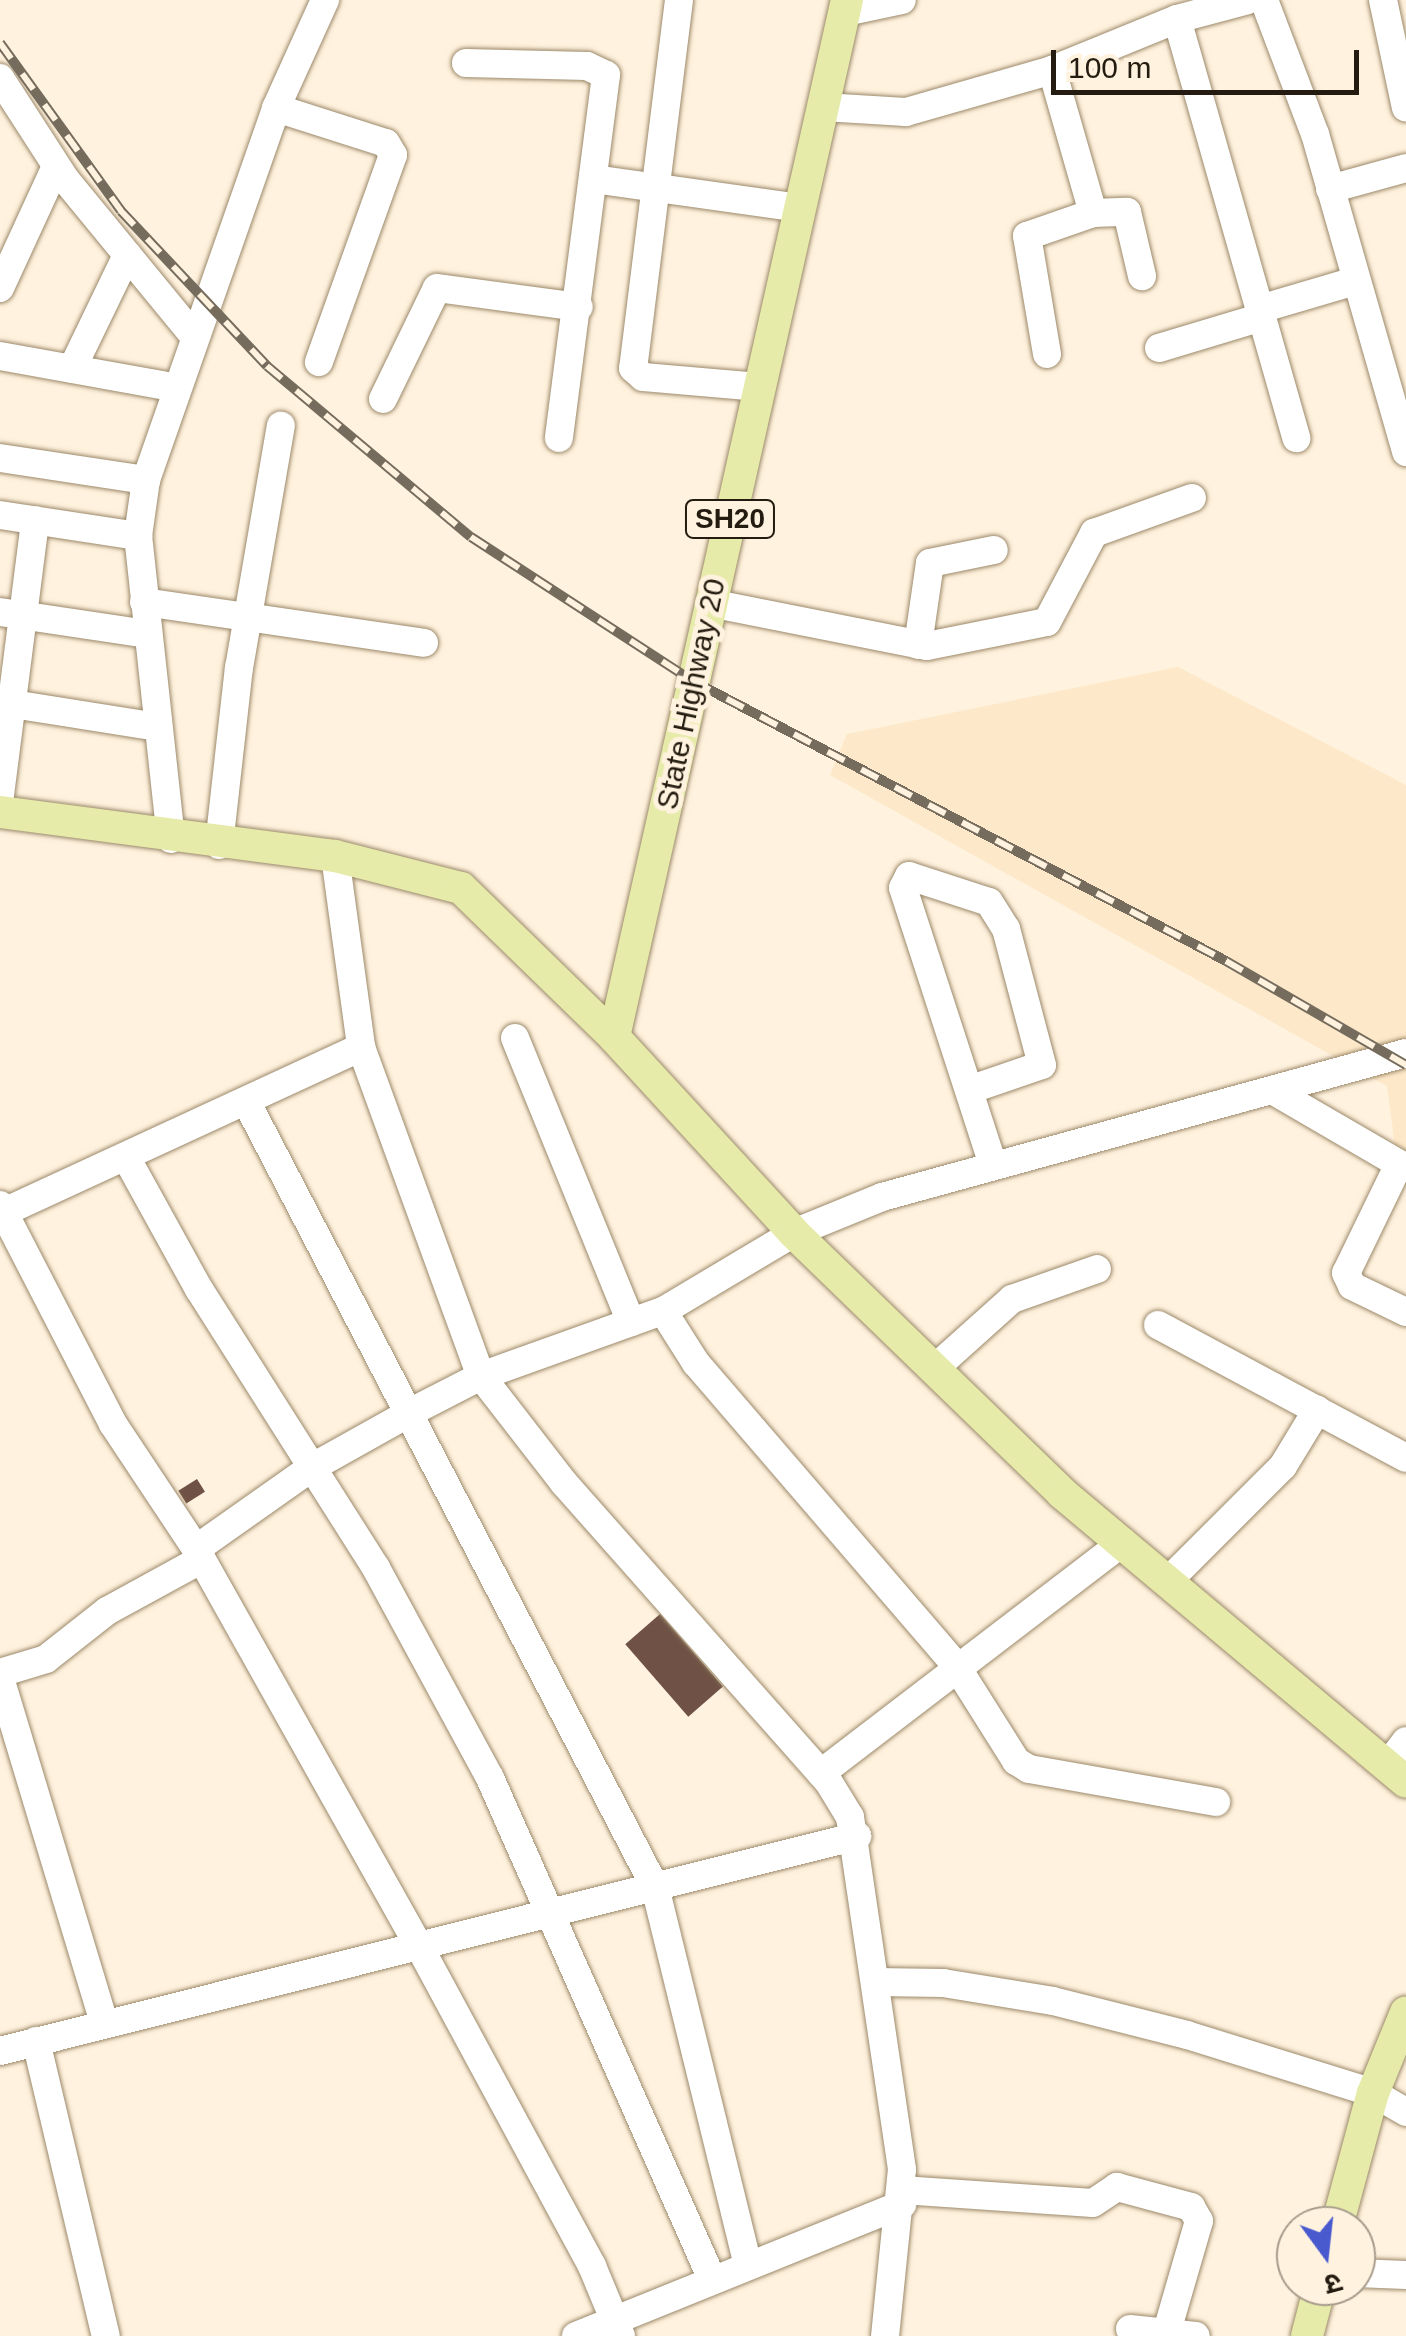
<!DOCTYPE html>
<html>
<head>
<meta charset="utf-8">
<style>
	body { margin:0 }
	#map { position:relative; width:1406px; height:2336px; overflow:hidden; background:#fff2de; font-family:Arial,"Noto Sans Devanagari",sans-serif }
	div>[style] { position:absolute }
	.built>* { inset:0; background:#fde9c9 }
	.building>* { inset:0; background:#6f5245; transform-origin:0 0 }
	.roads { filter:drop-shadow(0 0 2px #9c896a) drop-shadow(0 0 2px #9c896a) }
	.minor>* { height:28px; margin:-14px; padding:0 14px; transform-origin:14px; border-radius:14px; background:#fff }
	.major>* { height:32px; margin:-16px; padding:0 16px; transform-origin:16px; border-radius:16px; background:#e6ebaa }
	.rail>* { height:10px; margin-top:-5px; transform-origin:0; background:repeating-linear-gradient(90deg,#fff2de 0 19px,#756c5d 0 38px); box-sizing:border-box; border-block:2px solid #756c5d }
	span { translate:-50% -50%; white-space:nowrap; text-align:center; line-height:1.15; -webkit-text-stroke:10px #fff2de; paint-order:stroke }
	.shield-label span { padding:2px 8px; background:#fff2de; border:2px solid; border-radius:8px; -webkit-text-stroke-width:0 }
	.shield-label { font-size:28px; color:#241c10; font-weight:700 }
	.street-label { font-size:30px; color:#241c10 }
	.north { position:absolute; left:1276px; top:2206px; width:100px; height:100px; box-sizing:border-box; background:#fff2de; border:2px solid #a79c8c; border-radius:50%; rotate:165deg; font-size:28px; font-weight:700; line-height:40px; text-align:center; color:#241c10 }
	.north::after { content:''; display:block; margin:auto; width:35px; height:45px; background:#495acf; clip-path:polygon(50% 0,100% 100%,50% 72%,0 100%) }
	.scale { position:absolute; left:1051px; top:50px; width:308px; height:45px; box-sizing:border-box; border:5px solid #241c10; border-top:0; padding-left:12px; font-size:30px; line-height:35px; white-space:nowrap; color:#241c10; -webkit-text-stroke:8px #fff2de; paint-order:stroke }
</style>
</head>
<body>
<div id="map">
	<div class="built">
		<i style="clip-path:polygon(1178px 667px,1406px 785px,1406px 1166px,1397px 1161px,1387px 1086px,830px 775px,847px 734px)"></i>
	</div>
	<div class="building">
		<i style="left:197px;top:1479px;width:15px;height:22px;rotate:58deg"></i>
		<i style="left:660px;top:1614px;width:96px;height:46px;rotate:49deg"></i>
	</div>
	<div class="roads">
		<div class="minor">
			<i style="left:679px;top:0;width:371px;rotate:97.1deg"></i>
			<i style="left:633px;top:368px;width:13px;rotate:42deg"></i>
			<i style="left:643px;top:377px;width:117px;rotate:4.9deg"></i>
			<i style="left:1264px;top:0;width:143px;rotate:69.2deg"></i>
			<i style="left:1315px;top:134px;width:331px;rotate:74deg"></i>
			<i style="left:1383px;top:0;width:110px;rotate:78deg"></i>
			<i style="left:845px;top:12px;width:58px;rotate:-11.9deg"></i>
			<i style="left:1177px;top:19px;width:436px;rotate:74.1deg"></i>
			<i style="left:466px;top:63px;width:121px;rotate:1.4deg"></i>
			<i style="left:587px;top:66px;width:21px;rotate:25deg"></i>
			<i style="left:606px;top:75px;width:366px;rotate:97.4deg"></i>
			<i style="left:1052px;top:70px;width:149px;rotate:74deg"></i>
			<i style="left:1093px;top:213px;width:34px;rotate:-2deg"></i>
			<i style="left:1127px;top:212px;width:66px;rotate:76.8deg"></i>
			<i style="left:0;top:78px;width:120px;rotate:57.2deg"></i>
			<i style="left:65px;top:179px;width:203px;rotate:50.6deg"></i>
			<i style="left:823px;top:107px;width:83px;rotate:3.4deg"></i>
			<i style="left:906px;top:112px;width:152px;rotate:-16deg"></i>
			<i style="left:1052px;top:70px;width:135px;rotate:-22.2deg"></i>
			<i style="left:1177px;top:19px;width:73px;rotate:-15deg"></i>
			<i style="left:276px;top:108px;width:115px;rotate:17.7deg"></i>
			<i style="left:386px;top:143px;width:14px;rotate:60deg"></i>
			<i style="left:393px;top:155px;width:220px;rotate:109.7deg"></i>
			<i style="left:594px;top:179px;width:209px;rotate:8deg"></i>
			<i style="left:1330px;top:189px;width:79px;rotate:-15.4deg"></i>
			<i style="left:0;top:288px;width:134px;rotate:-65.3deg"></i>
			<i style="left:1260px;top:309px;width:99px;rotate:-16.4deg"></i>
			<i style="left:1159px;top:348px;width:108px;rotate:-16.8deg"></i>
			<i style="left:1047px;top:354px;width:120px;rotate:-99.6deg"></i>
			<i style="left:1027px;top:236px;width:70px;rotate:-19.2deg"></i>
			<i style="left:0;top:356px;width:180px;rotate:10.2deg"></i>
			<i style="left:72px;top:369px;width:127px;rotate:-64.2deg"></i>
			<i style="left:383px;top:399px;width:123px;rotate:-64.1deg"></i>
			<i style="left:437px;top:288px;width:143px;rotate:7.6deg"></i>
			<i style="left:0;top:458px;width:148px;rotate:8.6deg"></i>
			<i style="left:0;top:515px;width:140px;rotate:8.7deg"></i>
			<i style="left:144px;top:602px;width:283px;rotate:8.3deg"></i>
			<i style="left:710px;top:603px;width:221px;rotate:11.2deg"></i>
			<i style="left:927px;top:646px;width:122px;rotate:-11.3deg"></i>
			<i style="left:1047px;top:622px;width:101px;rotate:-62.2deg"></i>
			<i style="left:1094px;top:533px;width:104px;rotate:-19.7deg"></i>
			<i style="left:0;top:612px;width:149px;rotate:8.5deg"></i>
			<i style="left:918px;top:645px;width:83px;rotate:-81.7deg"></i>
			<i style="left:930px;top:563px;width:65px;rotate:-11.5deg"></i>
			<i style="left:0;top:702px;width:160px;rotate:9deg"></i>
			<i style="left:0;top:795px;width:277px;rotate:-82.7deg"></i>
			<i style="left:171px;top:839px;width:305px;rotate:-96.2deg"></i>
			<i style="left:138px;top:536px;width:57px;rotate:-81.9deg"></i>
			<i style="left:146px;top:480px;width:394px;rotate:-70.7deg"></i>
			<i style="left:276px;top:108px;width:119px;rotate:-65.6deg"></i>
			<i style="left:219px;top:845px;width:178px;rotate:-83.6deg"></i>
			<i style="left:239px;top:668px;width:246px;rotate:-80.2deg"></i>
			<i style="left:335px;top:856px;width:193px;rotate:82.2deg"></i>
			<i style="left:361px;top:1047px;width:350px;rotate:70deg"></i>
			<i style="left:481px;top:1376px;width:135px;rotate:52.2deg"></i>
			<i style="left:564px;top:1483px;width:398px;rotate:48.5deg"></i>
			<i style="left:828px;top:1781px;width:42px;rotate:58.6deg"></i>
			<i style="left:850px;top:1817px;width:356px;rotate:81.6deg"></i>
			<i style="left:902px;top:2169px;width:168px;rotate:95.8deg"></i>
			<i style="left:515px;top:1038px;width:307px;rotate:67.8deg"></i>
			<i style="left:969px;top:1090px;width:77px;rotate:-18.9deg"></i>
			<i style="left:1042px;top:1065px;width:141px;rotate:-104.8deg"></i>
			<i style="left:1006px;top:929px;width:32px;rotate:-122deg"></i>
			<i style="left:989px;top:902px;width:84px;rotate:-162deg"></i>
			<i style="left:909px;top:876px;width:13px;rotate:117deg"></i>
			<i style="left:903px;top:888px;width:291px;rotate:72deg"></i>
			<i style="left:1272px;top:1090px;width:155px;rotate:30.2deg"></i>
			<i style="left:246px;top:1101px;width:886px;rotate:62.51deg"></i>
			<i style="left:655px;top:1887px;width:386px;rotate:76.2deg"></i>
			<i style="left:126px;top:1157px;width:151px;rotate:61.1deg"></i>
			<i style="left:199px;top:1289px;width:330px;rotate:57.6deg"></i>
			<i style="left:376px;top:1568px;width:239px;rotate:61.5deg"></i>
			<i style="left:490px;top:1778px;width:546px;rotate:66.11deg"></i>
			<i style="left:1399px;top:1164px;width:121px;rotate:115.9deg"></i>
			<i style="left:1346px;top:1273px;width:14px;rotate:65deg"></i>
			<i style="left:1352px;top:1286px;width:60px;rotate:25.7deg"></i>
			<i style="left:0;top:1205px;width:246px;rotate:62.7deg"></i>
			<i style="left:113px;top:1424px;width:150px;rotate:56.4deg"></i>
			<i style="left:196px;top:1549px;width:455px;rotate:60.7deg"></i>
			<i style="left:419px;top:1946px;width:364px;rotate:61.6deg"></i>
			<i style="left:592px;top:2266px;width:76px;rotate:67.5deg"></i>
			<i style="left:0;top:1214px;width:398px;rotate:-24.8deg"></i>
			<i style="left:663px;top:1311px;width:62px;rotate:57.6deg"></i>
			<i style="left:696px;top:1363px;width:397px;rotate:49.3deg"></i>
			<i style="left:955px;top:1664px;width:115px;rotate:57.8deg"></i>
			<i style="left:1016px;top:1761px;width:15px;rotate:32deg"></i>
			<i style="left:1029px;top:1769px;width:190px;rotate:10deg"></i>
			<i style="left:1158px;top:1325px;width:281px;rotate:28.2deg"></i>
			<i style="left:934px;top:1369px;width:105px;rotate:-41.9deg"></i>
			<i style="left:1012px;top:1299px;width:90px;rotate:-19.4deg"></i>
			<i style="left:196px;top:1549px;width:141px;rotate:-35.2deg"></i>
			<i style="left:311px;top:1468px;width:115px;rotate:-29.2deg"></i>
			<i style="left:411px;top:1412px;width:79px;rotate:-27.2deg"></i>
			<i style="left:481px;top:1376px;width:193px;rotate:-19.7deg"></i>
			<i style="left:663px;top:1311px;width:152px;rotate:-30.8deg"></i>
			<i style="left:794px;top:1233px;width:95px;rotate:-22.2deg"></i>
			<i style="left:882px;top:1197px;width:543px;rotate:-15.37deg"></i>
			<i style="left:1170px;top:1579px;width:160px;rotate:-45deg"></i>
			<i style="left:1283px;top:1466px;width:66px;rotate:-58.7deg"></i>
			<i style="left:0;top:1673px;width:48px;rotate:-16.9deg"></i>
			<i style="left:46px;top:1659px;width:78px;rotate:-38.2deg"></i>
			<i style="left:107px;top:1611px;width:108px;rotate:-28.7deg"></i>
			<i style="left:0;top:1678px;width:359px;rotate:73.2deg"></i>
			<i style="left:1387px;top:1766px;width:31px;rotate:-53deg"></i>
			<i style="left:821px;top:1773px;width:380px;rotate:-37.4deg"></i>
			<i style="left:876px;top:1982px;width:67px;rotate:0.9deg"></i>
			<i style="left:943px;top:1983px;width:111px;rotate:9.3deg"></i>
			<i style="left:1053px;top:2001px;width:138px;rotate:14.2deg"></i>
			<i style="left:1187px;top:2035px;width:195px;rotate:17.3deg"></i>
			<i style="left:1373px;top:2093px;width:38px;rotate:30deg"></i>
			<i style="left:36px;top:2041px;width:303px;rotate:76.7deg"></i>
			<i style="left:0;top:2051px;width:884px;rotate:-14.08deg"></i>
			<i style="left:902px;top:2190px;width:191px;rotate:3.9deg"></i>
			<i style="left:1093px;top:2203px;width:29px;rotate:-34deg"></i>
			<i style="left:1117px;top:2187px;width:77px;rotate:15.1deg"></i>
			<i style="left:1191px;top:2207px;width:16px;rotate:60deg"></i>
			<i style="left:1199px;top:2221px;width:115px;rotate:106.2deg"></i>
			<i style="left:1356px;top:2273px;width:50px;rotate:2.3deg"></i>
			<i style="left:1130px;top:2329px;width:66px;rotate:6.1deg"></i>
			<i style="left:576px;top:2336px;width:352px;rotate:-22deg"></i>
		</div>
		<div class="major">
			<i style="left:0;top:812px;width:338px;rotate:7.5deg"></i>
			<i style="left:335px;top:856px;width:130px;rotate:14.3deg"></i>
			<i style="left:461px;top:888px;width:214px;rotate:44.2deg"></i>
			<i style="left:614px;top:1037px;width:266px;rotate:47.4deg"></i>
			<i style="left:794px;top:1233px;width:373px;rotate:44.1deg"></i>
			<i style="left:1062px;top:1493px;width:449px;rotate:40deg"></i>
			<i style="left:614px;top:1037px;width:1063px;rotate:-77.34deg"></i>
			<i style="left:1337px;top:2226px;width:138px;rotate:-74.9deg"></i>
			<i style="left:1373px;top:2093px;width:87px;rotate:-67.8deg"></i>
			<i style="left:1307px;top:2336px;width:52px;rotate:-75.4deg"></i>
		</div>
	</div>
	<div class="rail">
		<i style="left:0;top:43px;width:207px;rotate:54.2deg"></i>
		<i style="left:121px;top:211px;width:213px;rotate:46.7deg"></i>
		<i style="left:267px;top:366px;width:266px;rotate:40deg"></i>
		<i style="left:471px;top:537px;width:265px;rotate:33deg"></i>
		<i style="left:693px;top:681px;width:602px;rotate:27.71deg"></i>
		<i style="left:1226px;top:961px;width:208px;rotate:30deg"></i>
	</div>
	<div class="shield-label">
		<span style="left:730px;top:519px">SH20</span>
	</div>
	<div class="street-label">
		<span style="left:691px;top:694px;rotate:-78deg">State Highway 20</span>
	</div>
	<div class="north">उ</div>
	<div class="scale">100 m</div>
</div>
</body>
</html>
